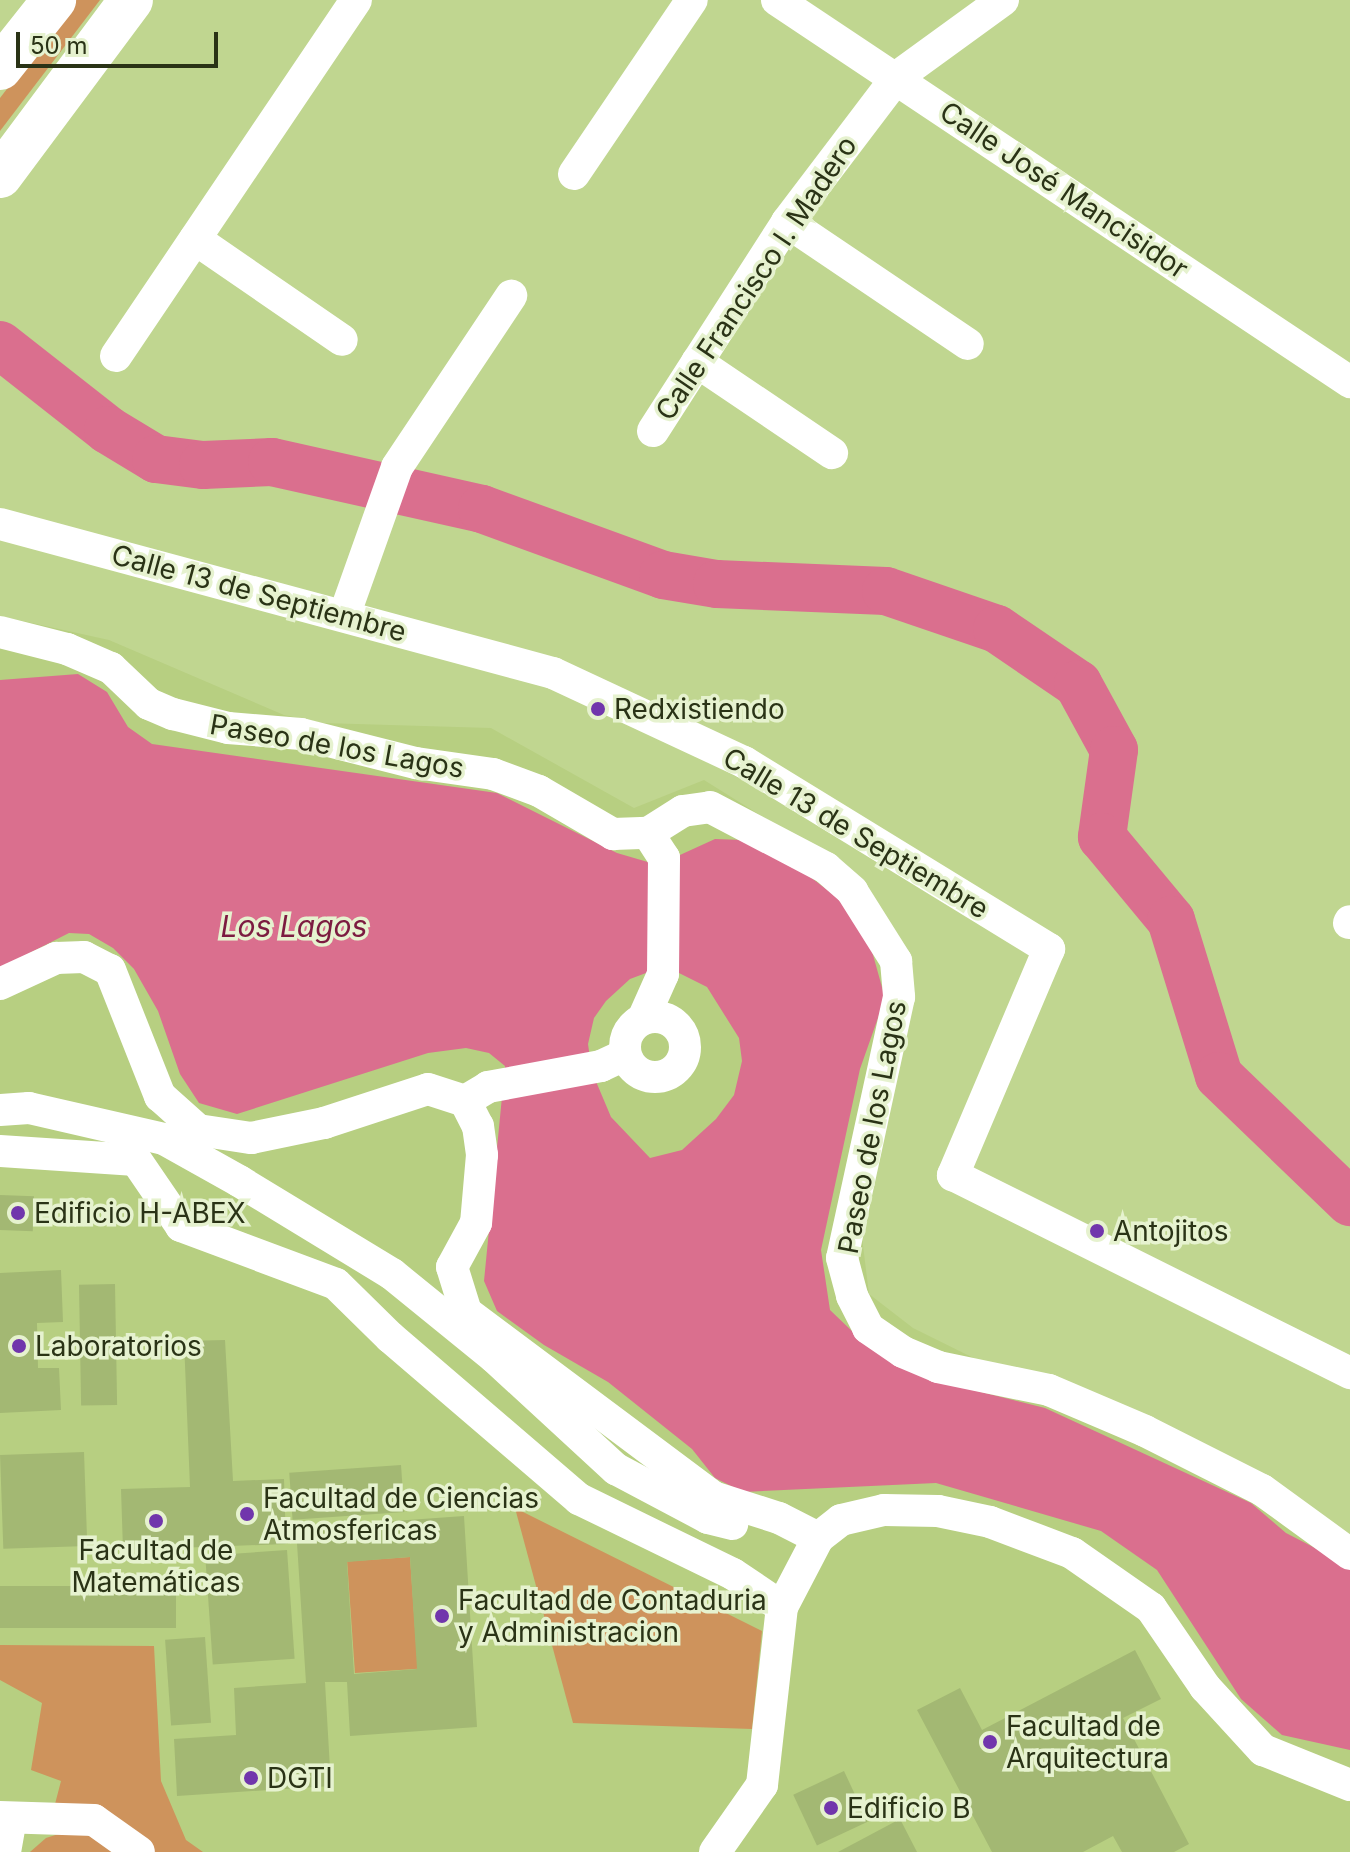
<!DOCTYPE html>
<html>
<head>
<meta charset="utf-8">
<style>
	body { margin:0 }
	#map { position:relative; width:1350px; height:1852px; overflow:hidden; background:#c0d690; font-family:Inter,sans-serif }
	div>[style] { position:absolute }
	.built>* { inset:0; background:#b7cf81 }
	.green>* { inset:0; background:#ce935c; transform-origin:0 0 }
	.water>* { inset:0; background:#da6f8e }
	.river>* { height:48px; margin:-24px; padding:0 24px; transform-origin:24px; border-radius:24px; background:#da6f8e }
	.building>* { inset:0; background:#a3b873; transform-origin:0 0 }
	.street>* { height:32px; margin:-16px; padding:0 16px; transform-origin:16px; border-radius:16px; background:#fff }
	.street>.ring { margin:-16px; padding:0; box-sizing:content-box; background:none; border:32px solid #fff; border-radius:50% }
	.primary>* { height:44px; margin:-22px; padding:0 22px; transform-origin:22px; border-radius:22px; background:#fff }
	.dots>* { width:22px; height:22px; translate:-50% -50%; box-sizing:border-box; border:4px solid #e6f2cf; border-radius:50% }
	span { translate:-50% -50%; white-space:nowrap; text-align:center; line-height:1.15; -webkit-text-stroke:7px #e6f2cf; paint-order:stroke }
	.street-label { font-size:28px; color:#2a3316 }
	.poi-label { font-size:28px; color:#2a3316 }
	.left { translate:0 -50%; text-align:left }
	.water-label { font-size:30px; color:#7c1b40; font-style:italic }
	.scale { position:absolute; left:16px; top:32px; width:202px; height:36px; box-sizing:border-box; border:4px solid #2a3316; border-top:0; padding-left:10px; font-size:24px; line-height:28px; white-space:nowrap; color:#2a3316; -webkit-text-stroke:6px #e6f2cf; paint-order:stroke }
</style>
</head>
<body>
<div id="map">
	<div class="built">
		<i style="clip-path:polygon(0 616px,109px 640px,284px 715px,323px 723px,491px 728px,634px 808px,704px 780px,856px 875px,908px 974px,860px 1221px,869px 1294px,913px 1328px,1350px 1544px,1350px 1852px,0 1852px)"></i>
	</div>
	<div class="green">
		<i style="clip-path:polygon(75px 0,100px 0,0 131px,0 98px)"></i>
		<i style="clip-path:polygon(515px 1508px,762px 1631px,752px 1729px,573px 1723px)"></i>
		<i style="left:410px;top:1557px;width:112px;height:63px;rotate:86deg"></i>
		<i style="clip-path:polygon(0 1645px,154px 1646px,161px 1781px,186px 1840px,203px 1852px,154px 1852px,55px 1804px,61px 1781px,31px 1770px,42px 1703px,0 1680px)"></i>
		<i style="clip-path:polygon(71px 1830px,93px 1837px,112px 1852px,30px 1852px,46px 1838px)"></i>
	</div>
	<div class="water">
		<i style="clip-path:polygon(evenodd,78px 674px,107px 692px,128px 727px,152px 744px,497px 793px,617px 853px,658px 865px,715px 839px,743px 840px,809px 876px,839px 899px,870px 944px,885px 998px,860px 1069px,821px 1250px,830px 1310px,854px 1333px,941px 1382px,1045px 1408px,1251px 1503px,1286px 1533px,1350px 1566px,1350px 1750px,1282px 1735px,1241px 1699px,1157px 1570px,1101px 1531px,936px 1483px,743px 1492px,715px 1478px,692px 1449px,608px 1382px,544px 1345px,497px 1311px,484px 1281px,505px 1066px,489px 1053px,466px 1048px,428px 1053px,237px 1114px,199px 1103px,180px 1074px,158px 1011px,134px 969px,113px 948px,89px 934px,69px 933px,0 968px,0 680px,78px 674px,654px 970px,677px 972px,707px 987px,739px 1038px,742px 1061px,734px 1095px,716px 1119px,682px 1150px,650px 1158px,611px 1117px,592px 1072px,588px 1044px,594px 1018px,606px 1001px,630px 979px,654px 970px)"></i>
	</div>
	<div class="river">
		<i style="left:0;top:345px;width:137px;rotate:38.2deg"></i>
		<i style="left:108px;top:430px;width:56px;rotate:31.1deg"></i>
		<i style="left:156px;top:459px;width:47px;rotate:7.3deg"></i>
		<i style="left:203px;top:465px;width:69px;rotate:-2.5deg"></i>
		<i style="left:272px;top:462px;width:215px;rotate:12.6deg"></i>
		<i style="left:482px;top:509px;width:193px;rotate:20deg"></i>
		<i style="left:663px;top:575px;width:55px;rotate:9.5deg"></i>
		<i style="left:717px;top:584px;width:169px;rotate:2.4deg"></i>
		<i style="left:886px;top:591px;width:117px;rotate:18.9deg"></i>
		<i style="left:997px;top:629px;width:98px;rotate:34.2deg"></i>
		<i style="left:1078px;top:684px;width:75px;rotate:61.4deg"></i>
		<i style="left:1114px;top:750px;width:88px;rotate:97.9deg"></i>
		<i style="left:1102px;top:837px;width:108px;rotate:50.3deg"></i>
		<i style="left:1171px;top:920px;width:163px;rotate:72.9deg"></i>
		<i style="left:1219px;top:1076px;width:182px;rotate:43.9deg"></i>
	</div>
	<div class="building">
		<i style="left:0;top:1195px;width:34px;height:35px;rotate:2deg"></i>
		<i style="clip-path:polygon(61px 1270px,63px 1322px,37px 1323px,38px 1368px,59px 1368px,61px 1410px,0 1413px,0 1273px)"></i>
		<i style="left:115px;top:1284px;width:121px;height:36px;rotate:89deg"></i>
		<i style="clip-path:polygon(225px 1340px,233px 1481px,284px 1479px,286px 1544px,123px 1550px,121px 1489px,190px 1487px,184px 1341px)"></i>
		<i style="left:84px;top:1452px;width:94px;height:84px;rotate:88deg"></i>
		<i style="left:401px;top:1465px;width:47px;height:112px;rotate:86deg"></i>
		<i style="clip-path:polygon(evenodd,464px 1516px,477px 1727px,350px 1736px,347px 1682px,325px 1682px,331px 1786px,177px 1796px,174px 1739px,236px 1735px,234px 1688px,306px 1683px,296px 1528px,464px 1516px,410px 1557px,417px 1669px,354px 1674px,347px 1562px,410px 1557px)"></i>
		<i style="left:287px;top:1550px;width:109px;height:82px;rotate:86deg"></i>
		<i style="left:176px;top:1586px;width:42px;height:176px;rotate:90deg"></i>
		<i style="left:205px;top:1637px;width:86px;height:40px;rotate:86deg"></i>
		<i style="clip-path:polygon(1135px 1650px,1161px 1699px,1123px 1718px,1189px 1844px,1174px 1852px,1122px 1852px,1113px 1836px,1083px 1852px,992px 1852px,917px 1710px,960px 1688px,982px 1730px)"></i>
		<i style="left:844px;top:1771px;width:56px;height:56px;rotate:65deg"></i>
		<i style="clip-path:polygon(900px 1819px,917px 1852px,838px 1852px)"></i>
	</div>
	<div class="street">
		<i style="left:777px;top:0;width:689px;rotate:33.69deg"></i>
		<i style="left:574px;top:174px;width:210px;rotate:-55.9deg"></i>
		<i style="left:787px;top:222px;width:218px;rotate:34deg"></i>
		<i style="left:195px;top:239px;width:178px;rotate:34.5deg"></i>
		<i style="left:116px;top:356px;width:429px;rotate:-56deg"></i>
		<i style="left:697px;top:362px;width:163px;rotate:34deg"></i>
		<i style="left:653px;top:431px;width:248px;rotate:-57.3deg"></i>
		<i style="left:787px;top:222px;width:182px;rotate:-52.8deg"></i>
		<i style="left:897px;top:77px;width:131px;rotate:-36deg"></i>
		<i style="left:0;top:524px;width:573px;rotate:15.08deg"></i>
		<i style="left:553px;top:673px;width:211px;rotate:25deg"></i>
		<i style="left:744px;top:762px;width:358px;rotate:31.5deg"></i>
		<i style="left:1049px;top:949px;width:246px;rotate:113deg"></i>
		<i style="left:953px;top:1175px;width:444px;rotate:26.5deg"></i>
		<i style="left:344px;top:616px;width:158px;rotate:-70.4deg"></i>
		<i style="left:397px;top:467px;width:206px;rotate:-56.3deg"></i>
		<i style="left:0;top:632px;width:69px;rotate:14.2deg"></i>
		<i style="left:67px;top:649px;width:48px;rotate:23.4deg"></i>
		<i style="left:111px;top:668px;width:52px;rotate:43.5deg"></i>
		<i style="left:149px;top:704px;width:26px;rotate:23deg"></i>
		<i style="left:173px;top:714px;width:57px;rotate:14.3deg"></i>
		<i style="left:228px;top:728px;width:73px;rotate:4.7deg"></i>
		<i style="left:301px;top:734px;width:119px;rotate:14.2deg"></i>
		<i style="left:416px;top:763px;width:78px;rotate:8.1deg"></i>
		<i style="left:493px;top:774px;width:49px;rotate:20.3deg"></i>
		<i style="left:539px;top:791px;width:86px;rotate:30.2deg"></i>
		<i style="left:613px;top:834px;width:35px;rotate:-2deg"></i>
		<i style="left:648px;top:833px;width:41px;rotate:-32.2deg"></i>
		<i style="left:683px;top:811px;width:27px;rotate:-8deg"></i>
		<i style="left:710px;top:807px;width:131px;rotate:27.7deg"></i>
		<i style="left:826px;top:868px;width:35px;rotate:41deg"></i>
		<i style="left:852px;top:891px;width:83px;rotate:57.8deg"></i>
		<i style="left:896px;top:961px;width:36px;rotate:85deg"></i>
		<i style="left:899px;top:997px;width:267px;rotate:102.3deg"></i>
		<i style="left:842px;top:1258px;width:39px;rotate:75deg"></i>
		<i style="left:852px;top:1296px;width:36px;rotate:63deg"></i>
		<i style="left:868px;top:1328px;width:42px;rotate:34.4deg"></i>
		<i style="left:903px;top:1352px;width:38px;rotate:23deg"></i>
		<i style="left:938px;top:1367px;width:113px;rotate:11.7deg"></i>
		<i style="left:1049px;top:1390px;width:104px;rotate:23.1deg"></i>
		<i style="left:1145px;top:1431px;width:131px;rotate:26.8deg"></i>
		<i style="left:1262px;top:1490px;width:109px;rotate:36deg"></i>
		<i style="left:1349px;top:923px;width:2px;rotate:-63deg"></i>
		<i style="left:0;top:984px;width:62px;rotate:-24.9deg"></i>
		<i style="left:56px;top:958px;width:28px;rotate:-2deg"></i>
		<i style="left:84px;top:957px;width:29px;rotate:27deg"></i>
		<i style="left:110px;top:970px;width:136px;rotate:68.4deg"></i>
		<i style="left:160px;top:1096px;width:51px;rotate:41.8deg"></i>
		<i style="left:198px;top:1130px;width:54px;rotate:8.6deg"></i>
		<i style="left:251px;top:1138px;width:75px;rotate:-11.6deg"></i>
		<i style="left:324px;top:1123px;width:109px;rotate:-18.1deg"></i>
		<i style="left:428px;top:1089px;width:39px;rotate:18deg"></i>
		<i style="left:465px;top:1101px;width:28px;rotate:63deg"></i>
		<i style="left:478px;top:1126px;width:29px;rotate:82deg"></i>
		<i style="left:482px;top:1155px;width:68px;rotate:95deg"></i>
		<i style="left:476px;top:1223px;width:50px;rotate:118.6deg"></i>
		<i style="left:452px;top:1267px;width:47px;rotate:72.7deg"></i>
		<i style="left:466px;top:1312px;width:309px;rotate:36.8deg"></i>
		<i style="left:713px;top:1497px;width:69px;rotate:17.7deg"></i>
		<i style="left:779px;top:1518px;width:44px;rotate:27.1deg"></i>
		<i class="ring" style="left:625px;top:1017px;width:28px;height:28px"></i>
		<i style="left:643px;top:1019px;width:49px;rotate:-66deg"></i>
		<i style="left:663px;top:974px;width:116px;rotate:-89.5deg"></i>
		<i style="left:664px;top:858px;width:30px;rotate:-123deg"></i>
		<i style="left:465px;top:1101px;width:27px;rotate:-31deg"></i>
		<i style="left:488px;top:1087px;width:115px;rotate:-10.5deg"></i>
		<i style="left:601px;top:1066px;width:26px;rotate:-25deg"></i>
		<i style="left:0;top:1110px;width:29px;rotate:-4deg"></i>
		<i style="left:29px;top:1108px;width:139px;rotate:12.9deg"></i>
		<i style="left:164px;top:1139px;width:86px;rotate:29.2deg"></i>
		<i style="left:239px;top:1181px;width:179px;rotate:31.3deg"></i>
		<i style="left:392px;top:1274px;width:132px;rotate:39.1deg"></i>
		<i style="left:494px;top:1357px;width:166px;rotate:42.6deg"></i>
		<i style="left:616px;top:1469px;width:104px;rotate:28deg"></i>
		<i style="left:708px;top:1518px;width:25px;rotate:14deg"></i>
		<i style="left:0;top:1151px;width:136px;rotate:3.8deg"></i>
		<i style="left:136px;top:1160px;width:80px;rotate:55.7deg"></i>
		<i style="left:181px;top:1226px;width:165px;rotate:20.5deg"></i>
		<i style="left:336px;top:1284px;width:76px;rotate:44.5deg"></i>
		<i style="left:390px;top:1337px;width:249px;rotate:40.6deg"></i>
		<i style="left:579px;top:1499px;width:171px;rotate:26deg"></i>
		<i style="left:733px;top:1574px;width:59px;rotate:34deg"></i>
		<i style="left:0;top:1817px;width:94px;rotate:1.8deg"></i>
		<i style="left:94px;top:1820px;width:55px;rotate:35.4deg"></i>
		<i style="left:5px;top:1852px;width:34px;rotate:-80deg"></i>
		<i style="left:715px;top:1852px;width:82px;rotate:-55deg"></i>
		<i style="left:762px;top:1785px;width:179px;rotate:-83.6deg"></i>
		<i style="left:782px;top:1607px;width:78px;rotate:-62.4deg"></i>
		<i style="left:818px;top:1538px;width:29px;rotate:-38deg"></i>
		<i style="left:841px;top:1520px;width:44px;rotate:-13.1deg"></i>
		<i style="left:884px;top:1510px;width:54px;rotate:1.1deg"></i>
		<i style="left:938px;top:1511px;width:53px;rotate:11.9deg"></i>
		<i style="left:990px;top:1522px;width:88px;rotate:20.7deg"></i>
		<i style="left:1072px;top:1553px;width:96px;rotate:34.8deg"></i>
		<i style="left:1151px;top:1608px;width:96px;rotate:55.6deg"></i>
		<i style="left:1205px;top:1687px;width:86px;rotate:47.4deg"></i>
		<i style="left:1263px;top:1750px;width:94px;rotate:21.9deg"></i>
	</div>
	<div class="primary">
		<i style="left:0;top:68px;width:87px;rotate:-51.5deg"></i>
		<i style="left:0;top:176px;width:219px;rotate:-53.3deg"></i>
	</div>
	<div class="dots">
		<i style="left:598px;top:709px;background:#7136ac"></i>
		<i style="left:18px;top:1213px;background:#7136ac"></i>
		<i style="left:1097px;top:1231px;background:#7136ac"></i>
		<i style="left:19px;top:1346px;background:#7136ac"></i>
		<i style="left:247px;top:1514px;background:#7136ac"></i>
		<i style="left:156px;top:1521px;background:#7136ac"></i>
		<i style="left:442px;top:1616px;background:#7136ac"></i>
		<i style="left:990px;top:1742px;background:#7136ac"></i>
		<i style="left:251px;top:1778px;background:#7136ac"></i>
		<i style="left:831px;top:1808px;background:#7136ac"></i>
	</div>
	<div class="street-label">
		<span style="left:1064px;top:190px;rotate:34deg">Calle José Mancisidor</span>
		<span style="left:756px;top:278px;rotate:-56deg">Calle Francisco I. Madero</span>
		<span style="left:259px;top:593px;rotate:15deg">Calle 13 de Septiembre</span>
		<span style="left:337px;top:746px;rotate:10deg">Paseo de los Lagos</span>
		<span style="left:856px;top:833px;rotate:31deg">Calle 13 de Septiembre</span>
		<span style="left:872px;top:1127px;rotate:-79deg">Paseo de los Lagos</span>
	</div>
	<div class="poi-label">
		<span class="left" style="left:614px;top:709px">Redxistiendo</span>
		<span class="left" style="left:34px;top:1213px">Edificio H-ABEX</span>
		<span class="left" style="left:1113px;top:1231px">Antojitos</span>
		<span class="left" style="left:35px;top:1346px">Laboratorios</span>
		<span class="left" style="left:263px;top:1514px">Facultad de Ciencias<br>Atmosfericas</span>
		<span style="left:156px;top:1566px">Facultad de<br>Matemáticas</span>
		<span class="left" style="left:458px;top:1616px">Facultad de Contaduria<br>y Administracion</span>
		<span class="left" style="left:1006px;top:1742px">Facultad de<br>Arquitectura</span>
		<span class="left" style="left:267px;top:1778px">DGTI</span>
		<span class="left" style="left:847px;top:1808px">Edificio B</span>
	</div>
	<div class="water-label">
		<span style="left:294px;top:926px">Los Lagos</span>
	</div>
	<div class="scale">50 m</div>
</div>
</body>
</html>
